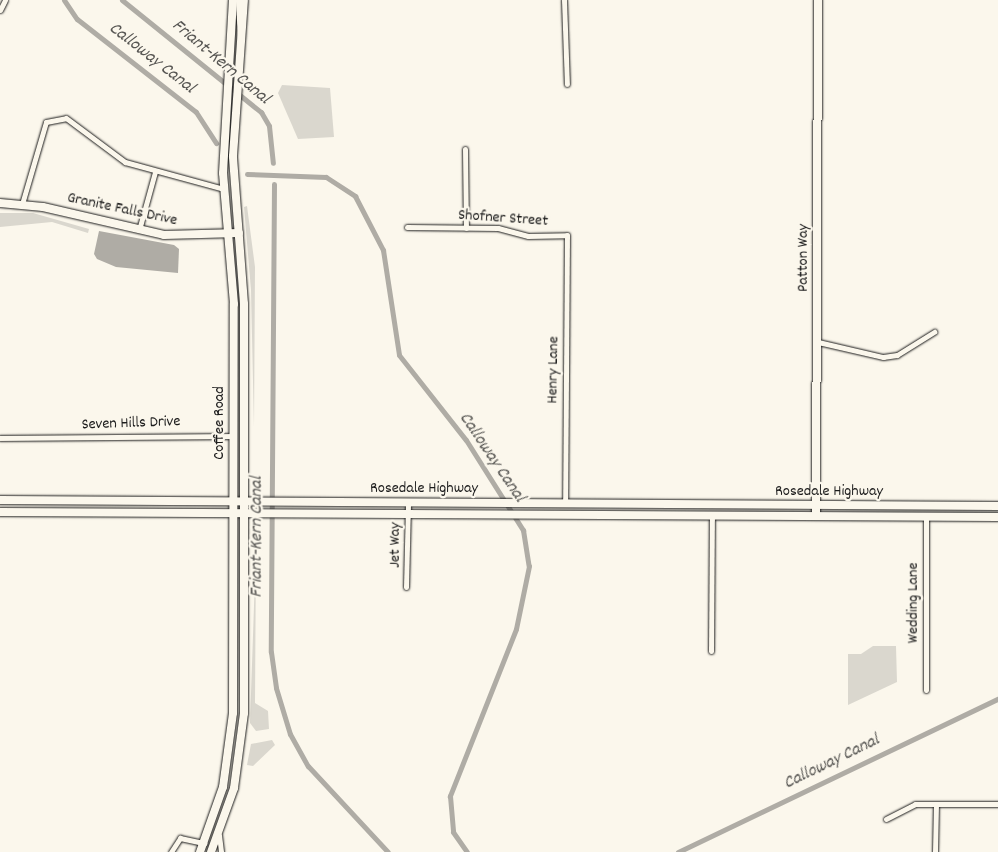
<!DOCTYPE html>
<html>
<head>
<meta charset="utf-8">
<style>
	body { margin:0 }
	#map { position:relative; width:998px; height:852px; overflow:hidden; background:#fbf7ec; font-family:Dekko,sans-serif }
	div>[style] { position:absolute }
	.green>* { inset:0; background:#dad7ce }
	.water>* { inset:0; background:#afaca5 }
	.stream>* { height:1px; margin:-0.5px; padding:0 0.5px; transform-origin:0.5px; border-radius:0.5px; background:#afaca5 }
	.canal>* { height:5px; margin:-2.5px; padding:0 2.5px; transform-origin:2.5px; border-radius:2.5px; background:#afaca5 }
	.roads { filter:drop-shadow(0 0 1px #1c1c1c) drop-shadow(0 0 1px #1c1c1c) }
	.street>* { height:5px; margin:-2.5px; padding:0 2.5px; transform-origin:2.5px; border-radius:2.5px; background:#fbf7ec }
	.secondary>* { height:8px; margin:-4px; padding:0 4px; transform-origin:4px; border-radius:4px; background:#fbf7ec }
	.primary>* { height:8px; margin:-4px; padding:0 4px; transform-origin:4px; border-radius:4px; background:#fbf7ec }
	span { translate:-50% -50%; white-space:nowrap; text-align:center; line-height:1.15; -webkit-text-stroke:4.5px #fbf7ec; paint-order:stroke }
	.street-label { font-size:16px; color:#1c1c1c }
	.water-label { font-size:18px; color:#575653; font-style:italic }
</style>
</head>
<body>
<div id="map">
	<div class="green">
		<i style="clip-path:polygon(282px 85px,330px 88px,334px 137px,298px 139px,278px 93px)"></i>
		<i style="clip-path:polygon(247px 206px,255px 267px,254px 428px,251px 290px,244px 207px)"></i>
		<i style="clip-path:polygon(0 213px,33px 213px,89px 229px,88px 233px,52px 222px,0 227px)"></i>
		<i style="clip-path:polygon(256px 547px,255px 703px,268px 711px,269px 729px,256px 731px,250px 723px)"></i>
		<i style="clip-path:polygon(873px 646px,896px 646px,897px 682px,848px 705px,848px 654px,861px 654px)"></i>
		<i style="clip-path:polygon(272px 740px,275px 745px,253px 766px,247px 765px,251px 744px)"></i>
	</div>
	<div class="water">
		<i style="clip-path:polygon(99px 231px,174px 245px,179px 249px,178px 273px,116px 267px,97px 259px,94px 254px)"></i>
	</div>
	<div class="stream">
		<i style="left:65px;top:1px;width:1px;rotate:-45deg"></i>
	</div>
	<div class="canal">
		<i style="left:64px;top:0;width:23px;rotate:56deg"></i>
		<i style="left:77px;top:19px;width:151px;rotate:38deg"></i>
		<i style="left:196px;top:112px;width:37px;rotate:57deg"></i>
		<i style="left:122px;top:0;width:179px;rotate:38.9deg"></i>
		<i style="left:261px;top:112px;width:16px;rotate:60deg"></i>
		<i style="left:269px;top:126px;width:37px;rotate:84deg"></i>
		<i style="left:247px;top:174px;width:79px;rotate:2.2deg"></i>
		<i style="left:326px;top:177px;width:35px;rotate:33deg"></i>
		<i style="left:355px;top:196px;width:61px;rotate:62.6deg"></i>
		<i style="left:383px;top:250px;width:106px;rotate:81.3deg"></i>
		<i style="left:399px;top:355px;width:108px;rotate:51.8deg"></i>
		<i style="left:466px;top:440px;width:107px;rotate:57.7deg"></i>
		<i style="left:523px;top:530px;width:36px;rotate:81deg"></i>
		<i style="left:529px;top:566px;width:64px;rotate:101.7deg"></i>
		<i style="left:516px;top:629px;width:180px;rotate:111.6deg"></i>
		<i style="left:450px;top:796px;width:36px;rotate:85deg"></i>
		<i style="left:453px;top:832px;width:24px;rotate:55deg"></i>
		<i style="left:274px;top:184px;width:468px;rotate:90.4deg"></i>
		<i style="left:271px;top:652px;width:36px;rotate:82deg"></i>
		<i style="left:276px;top:688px;width:48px;rotate:73.1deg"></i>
		<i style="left:290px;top:734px;width:37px;rotate:61deg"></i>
		<i style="left:308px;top:766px;width:117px;rotate:47.1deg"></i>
		<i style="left:678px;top:852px;width:355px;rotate:-25.6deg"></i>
	</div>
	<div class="roads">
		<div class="street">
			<i style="left:238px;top:0;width:41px;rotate:87.2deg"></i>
			<i style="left:564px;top:0;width:84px;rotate:88deg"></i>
			<i style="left:0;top:10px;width:11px;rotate:-63deg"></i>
			<i style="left:465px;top:149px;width:79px;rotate:89.3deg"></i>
			<i style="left:22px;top:204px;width:85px;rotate:-73.7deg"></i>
			<i style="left:46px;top:122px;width:20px;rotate:-11deg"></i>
			<i style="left:66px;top:118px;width:74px;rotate:36.7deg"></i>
			<i style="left:125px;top:162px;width:103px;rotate:15.3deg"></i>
			<i style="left:407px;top:227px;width:91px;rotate:0.6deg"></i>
			<i style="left:498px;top:228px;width:31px;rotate:15deg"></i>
			<i style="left:528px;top:236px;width:39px;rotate:-1deg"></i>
			<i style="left:567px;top:235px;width:269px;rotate:90.4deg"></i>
			<i style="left:139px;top:230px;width:60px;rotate:-74.6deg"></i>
			<i style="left:818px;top:342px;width:67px;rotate:13deg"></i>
			<i style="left:883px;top:357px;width:14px;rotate:-8deg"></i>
			<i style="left:897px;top:355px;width:44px;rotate:-31.9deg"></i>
			<i style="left:0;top:438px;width:233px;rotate:-0.5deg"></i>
			<i style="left:926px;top:516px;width:174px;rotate:90deg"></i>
			<i style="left:406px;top:587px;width:84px;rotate:-88.6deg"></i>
			<i style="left:711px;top:651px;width:136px;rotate:-89.6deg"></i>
			<i style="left:886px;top:819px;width:33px;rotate:-27deg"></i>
			<i style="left:915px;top:804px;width:83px"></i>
			<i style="left:219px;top:835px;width:17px;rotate:83deg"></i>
			<i style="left:171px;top:852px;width:17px;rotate:-57deg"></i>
			<i style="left:180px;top:838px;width:25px;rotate:12deg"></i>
			<i style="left:935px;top:852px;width:48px;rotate:-88.8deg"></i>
		</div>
		<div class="secondary">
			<i style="left:0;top:203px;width:43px;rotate:5.3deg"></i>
			<i style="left:43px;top:207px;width:124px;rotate:13deg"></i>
			<i style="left:164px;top:235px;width:75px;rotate:-1.5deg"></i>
			<i style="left:816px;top:516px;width:516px;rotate:-89.78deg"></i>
			<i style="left:200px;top:852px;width:69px;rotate:-70.5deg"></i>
			<i style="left:223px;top:787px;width:75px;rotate:-82.3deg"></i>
			<i style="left:233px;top:713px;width:409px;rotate:-89.9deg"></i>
			<i style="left:234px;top:304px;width:131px;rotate:-94.8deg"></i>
			<i style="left:223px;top:173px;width:173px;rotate:-86.7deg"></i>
			<i style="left:211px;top:852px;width:68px;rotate:-70.2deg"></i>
			<i style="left:234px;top:788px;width:76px;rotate:-82.4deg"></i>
			<i style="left:244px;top:713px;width:409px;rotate:-90deg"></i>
			<i style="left:244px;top:304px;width:148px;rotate:-94.3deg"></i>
			<i style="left:233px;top:156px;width:156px;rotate:-86deg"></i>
		</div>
		<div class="primary">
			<i style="left:0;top:500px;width:998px;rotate:0.34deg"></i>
			<i style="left:0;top:512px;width:998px;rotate:0.29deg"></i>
		</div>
	</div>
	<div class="street-label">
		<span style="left:122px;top:210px;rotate:12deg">Granite Falls Drive</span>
		<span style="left:503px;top:219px;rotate:4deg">Shofner Street</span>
		<span style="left:804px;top:258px;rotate:-90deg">Patton Way</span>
		<span style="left:554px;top:370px;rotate:-89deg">Henry Lane</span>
		<span style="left:220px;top:423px;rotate:-90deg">Coffee Road</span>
		<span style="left:131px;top:424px;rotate:-2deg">Seven Hills Drive</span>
		<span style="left:424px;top:489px">Rosedale Highway</span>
		<span style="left:829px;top:492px">Rosedale Highway</span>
		<span style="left:396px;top:545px;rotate:-90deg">Jet Way</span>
		<span style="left:914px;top:603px;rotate:-90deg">Wedding Lane</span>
	</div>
	<div class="water-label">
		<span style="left:151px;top:59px;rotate:38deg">Calloway Canal</span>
		<span style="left:220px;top:63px;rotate:40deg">Friant-Kern Canal</span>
		<span style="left:491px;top:458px;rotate:56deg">Calloway Canal</span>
		<span style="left:258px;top:537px;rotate:-90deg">Friant-Kern Canal</span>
		<span style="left:832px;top:763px;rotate:-26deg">Calloway Canal</span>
	</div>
</div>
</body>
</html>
